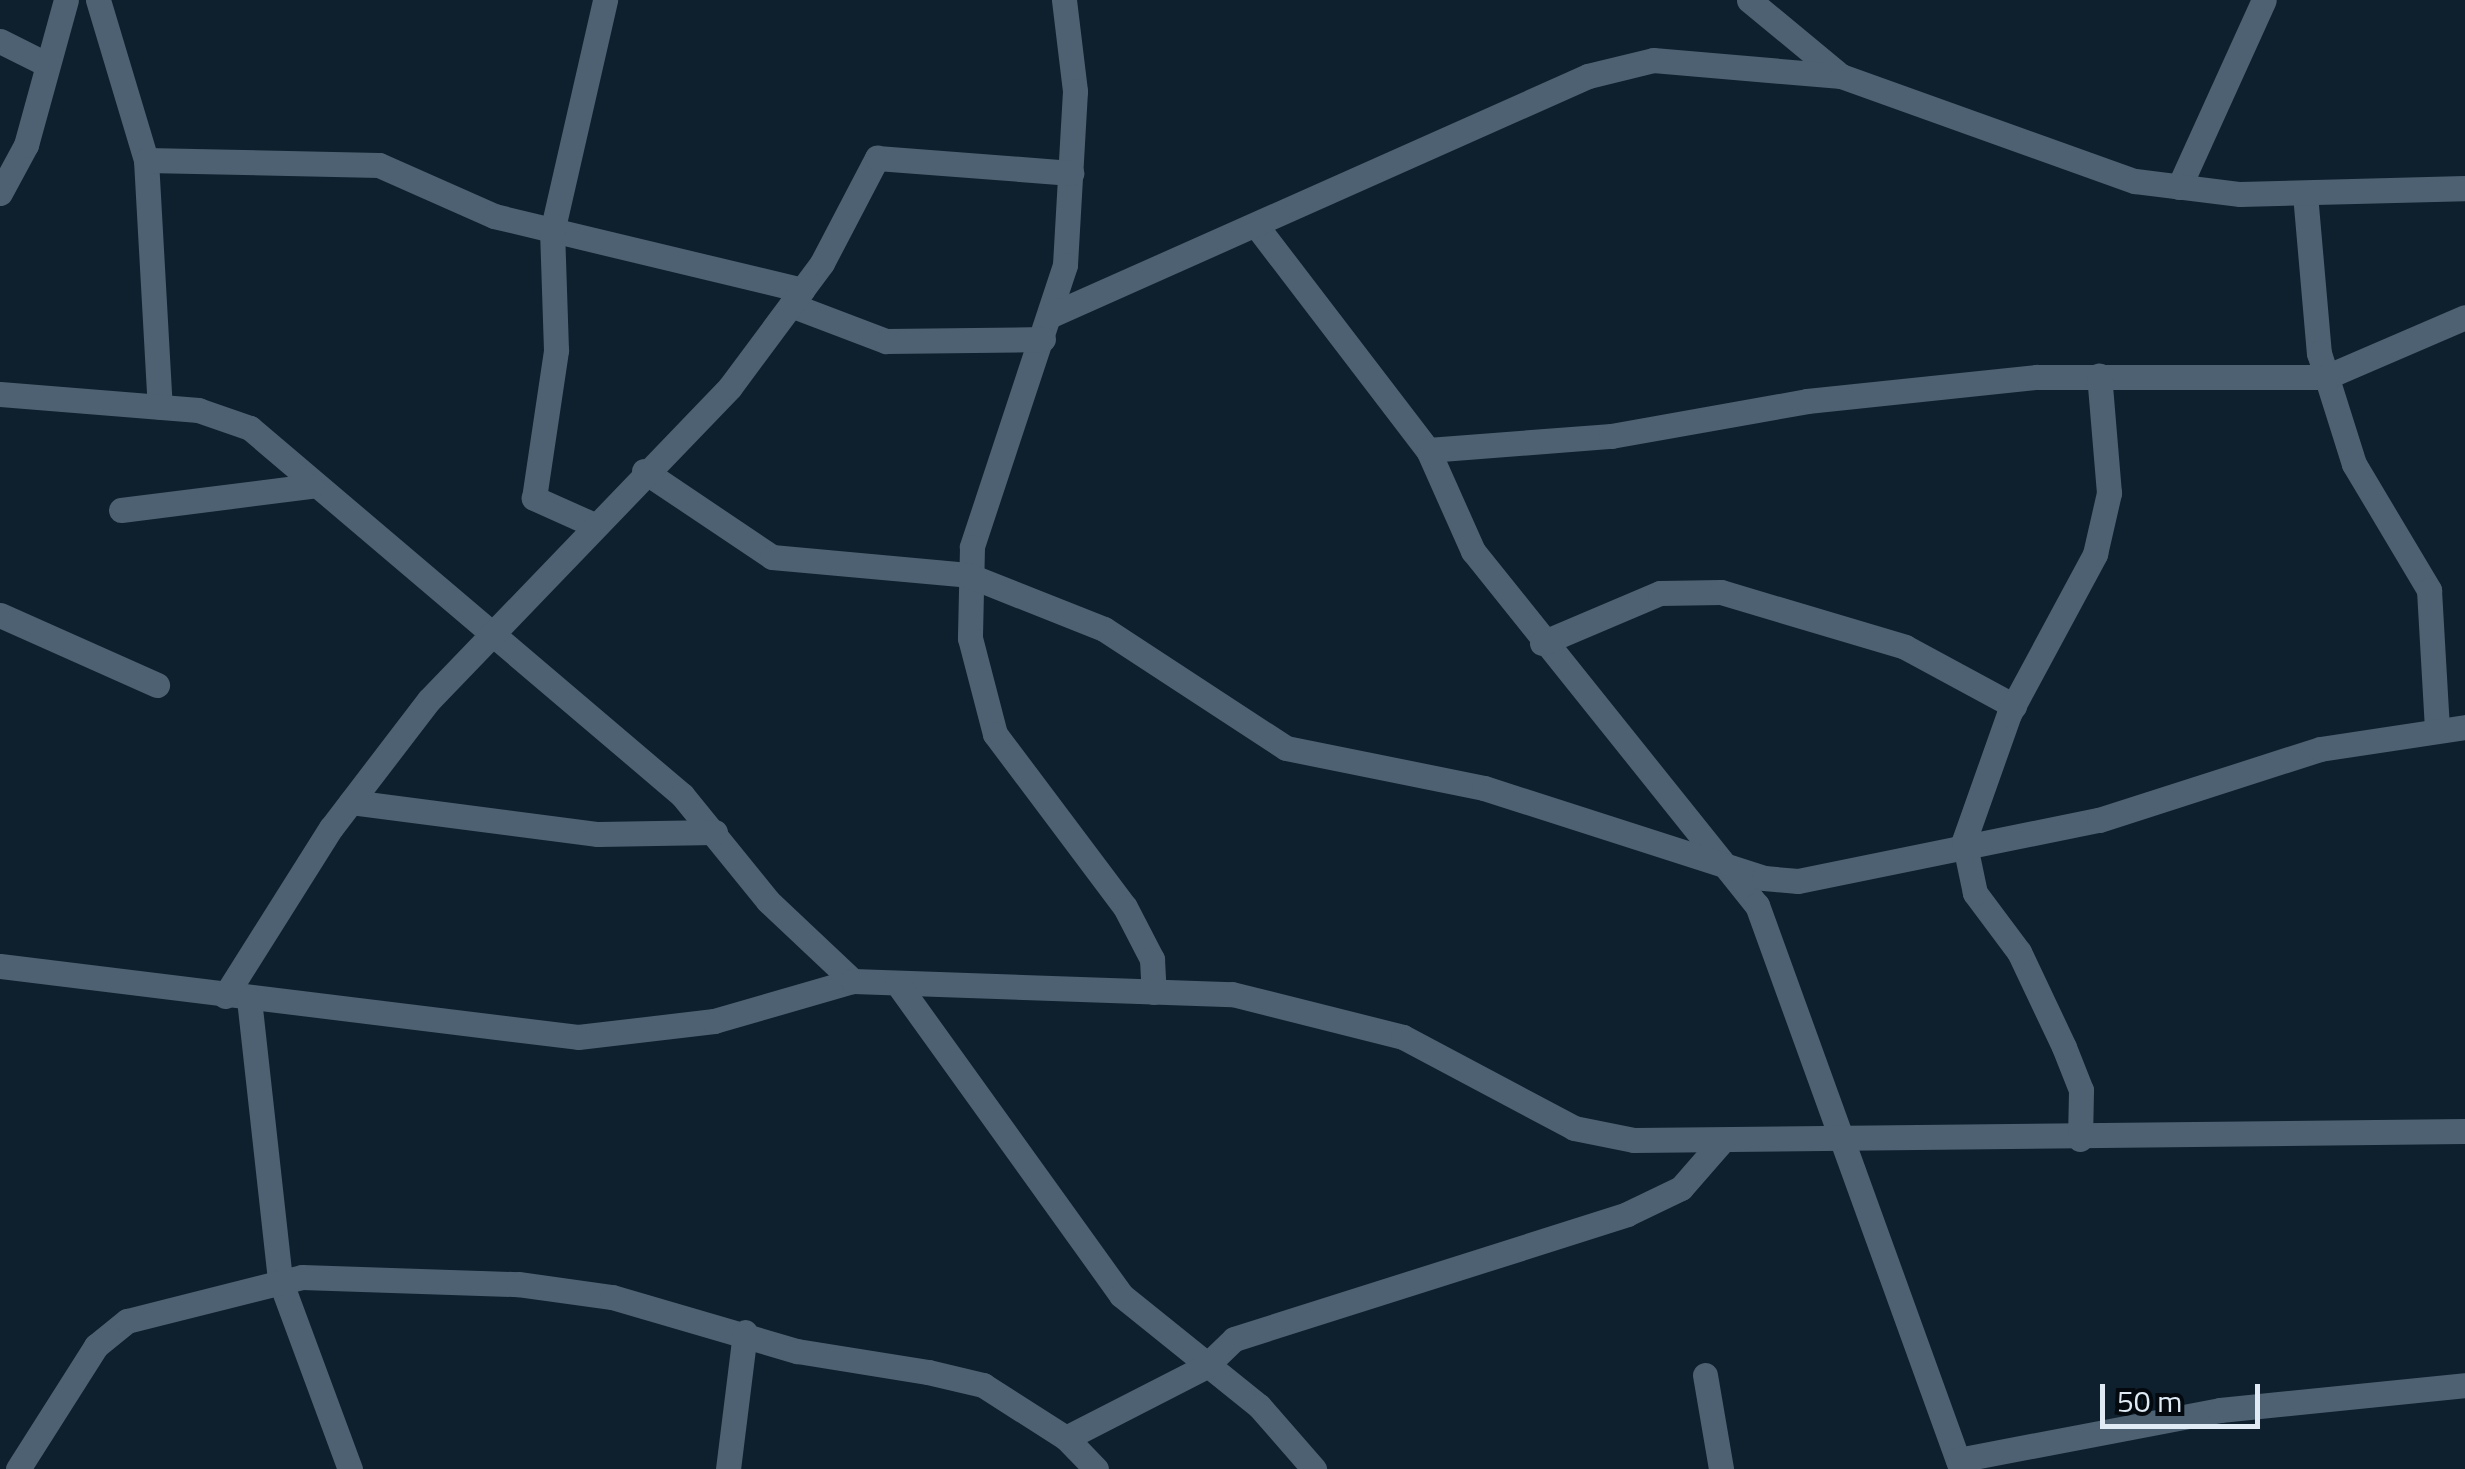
<!DOCTYPE html>
<html>
<head>
<meta charset="utf-8">
<style>
	body { margin:0 }
	#map { position:relative; width:2465px; height:1469px; overflow:hidden; background:#0e202e; font-family:"Titillium Web",sans-serif }
	div>[style] { position:absolute }
	.minor>* { height:25px; margin:-12.5px; padding:0 12.5px; transform-origin:12.5px; border-radius:12.5px; background:#4d6172 }
	span { translate:-50% -50%; white-space:nowrap; text-align:center; line-height:1.15; -webkit-text-stroke:9px #03090f; paint-order:stroke }
	.scale { position:absolute; left:2100px; top:1384px; width:160px; height:45px; box-sizing:border-box; border:5px solid #dfeaf5; border-top:0; padding-left:12px; font-size:30px; line-height:35px; white-space:nowrap; color:#dfeaf5; -webkit-text-stroke:8px #03090f; paint-order:stroke }
</style>
</head>
<body>
<div id="map">
	<div class="minor">
		<i style="left:98px;top:0;width:167px;rotate:73.3deg"></i>
		<i style="left:146px;top:160px;width:247px;rotate:86.8deg"></i>
		<i style="left:1064px;top:0;width:92px;rotate:83.1deg"></i>
		<i style="left:1075px;top:91px;width:174px;rotate:93.3deg"></i>
		<i style="left:1065px;top:265px;width:297px;rotate:108.3deg"></i>
		<i style="left:972px;top:547px;width:91px;rotate:91.3deg"></i>
		<i style="left:970px;top:638px;width:99px;rotate:75.4deg"></i>
		<i style="left:995px;top:734px;width:216px;rotate:53.1deg"></i>
		<i style="left:1125px;top:907px;width:59px;rotate:62.6deg"></i>
		<i style="left:1152px;top:959px;width:33px;rotate:87deg"></i>
		<i style="left:1749px;top:0;width:119px;rotate:39.6deg"></i>
		<i style="left:0;top:41px;width:49px;rotate:26.6deg"></i>
		<i style="left:146px;top:160px;width:233px;rotate:1.2deg"></i>
		<i style="left:379px;top:165px;width:126px;rotate:23.9deg"></i>
		<i style="left:494px;top:216px;width:317px;rotate:13.5deg"></i>
		<i style="left:2179px;top:187px;width:205px;rotate:-65.6deg"></i>
		<i style="left:0;top:193px;width:55px;rotate:-61.6deg"></i>
		<i style="left:26px;top:145px;width:150px;rotate:-74.6deg"></i>
		<i style="left:2305px;top:194px;width:160px;rotate:85deg"></i>
		<i style="left:2319px;top:353px;width:116px;rotate:72.5deg"></i>
		<i style="left:2354px;top:464px;width:147px;rotate:59.2deg"></i>
		<i style="left:2429px;top:590px;width:138px;rotate:86.7deg"></i>
		<i style="left:1258px;top:228px;width:280px;rotate:52.6deg"></i>
		<i style="left:1428px;top:450px;width:111px;rotate:66deg"></i>
		<i style="left:1473px;top:551px;width:454px;rotate:51.3deg"></i>
		<i style="left:1757px;top:905px;width:600px;rotate:70.11deg"></i>
		<i style="left:791px;top:305px;width:102px;rotate:20.8deg"></i>
		<i style="left:886px;top:341px;width:157px;rotate:-0.7deg"></i>
		<i style="left:1049px;top:316px;width:590px;rotate:-24deg"></i>
		<i style="left:1588px;top:76px;width:67px;rotate:-13.8deg"></i>
		<i style="left:1653px;top:60px;width:189px;rotate:4.9deg"></i>
		<i style="left:1841px;top:76px;width:312px;rotate:19.7deg"></i>
		<i style="left:2135px;top:181px;width:106px;rotate:7.1deg"></i>
		<i style="left:2240px;top:194px;width:225px;rotate:-1.5deg"></i>
		<i style="left:0;top:394px;width:199px;rotate:4.6deg"></i>
		<i style="left:198px;top:410px;width:55px;rotate:19.1deg"></i>
		<i style="left:250px;top:428px;width:567px;rotate:40.35deg"></i>
		<i style="left:682px;top:795px;width:136px;rotate:50.9deg"></i>
		<i style="left:768px;top:901px;width:117px;rotate:43.3deg"></i>
		<i style="left:1428px;top:450px;width:184px;rotate:-4.4deg"></i>
		<i style="left:1611px;top:436px;width:199px;rotate:-10.1deg"></i>
		<i style="left:1807px;top:401px;width:231px;rotate:-6deg"></i>
		<i style="left:2037px;top:377px;width:289px"></i>
		<i style="left:2326px;top:377px;width:151px;rotate:-23.3deg"></i>
		<i style="left:644px;top:471px;width:154px;rotate:33.9deg"></i>
		<i style="left:772px;top:557px;width:197px;rotate:5.2deg"></i>
		<i style="left:968px;top:575px;width:146px;rotate:21.7deg"></i>
		<i style="left:1104px;top:629px;width:217px;rotate:33.2deg"></i>
		<i style="left:1286px;top:748px;width:202px;rotate:11.4deg"></i>
		<i style="left:1484px;top:788px;width:294px;rotate:17.8deg"></i>
		<i style="left:1764px;top:878px;width:34px;rotate:5deg"></i>
		<i style="left:1798px;top:881px;width:307px;rotate:-11.5deg"></i>
		<i style="left:2099px;top:820px;width:232px;rotate:-17.8deg"></i>
		<i style="left:2320px;top:749px;width:147px;rotate:-8.6deg"></i>
		<i style="left:121px;top:510px;width:192px;rotate:-7.2deg"></i>
		<i style="left:592px;top:524px;width:64px;rotate:-155.9deg"></i>
		<i style="left:534px;top:498px;width:150px;rotate:-81.5deg"></i>
		<i style="left:556px;top:350px;width:118px;rotate:-91.9deg"></i>
		<i style="left:552px;top:232px;width:238px;rotate:-77.1deg"></i>
		<i style="left:0;top:615px;width:172px;rotate:24deg"></i>
		<i style="left:1542px;top:643px;width:128px;rotate:-23deg"></i>
		<i style="left:1660px;top:593px;width:61px;rotate:-0.9deg"></i>
		<i style="left:1721px;top:592px;width:192px;rotate:16.6deg"></i>
		<i style="left:1905px;top:647px;width:124px;rotate:28.4deg"></i>
		<i style="left:351px;top:802px;width:249px;rotate:7.4deg"></i>
		<i style="left:598px;top:834px;width:117px;rotate:-1deg"></i>
		<i style="left:0;top:966px;width:582px;rotate:7deg"></i>
		<i style="left:578px;top:1037px;width:137px;rotate:-6.7deg"></i>
		<i style="left:714px;top:1021px;width:145px;rotate:-16.1deg"></i>
		<i style="left:853px;top:981px;width:379px;rotate:2deg"></i>
		<i style="left:1232px;top:994px;width:176px;rotate:14.1deg"></i>
		<i style="left:1403px;top:1037px;width:194px;rotate:28deg"></i>
		<i style="left:1574px;top:1128px;width:61px;rotate:11.3deg"></i>
		<i style="left:1634px;top:1140px;width:831px;rotate:-0.62deg"></i>
		<i style="left:897px;top:983px;width:384px;rotate:54.3deg"></i>
		<i style="left:1121px;top:1295px;width:177px;rotate:38.8deg"></i>
		<i style="left:1259px;top:1406px;width:84px;rotate:48.9deg"></i>
		<i style="left:225px;top:996px;width:199px;rotate:-57.8deg"></i>
		<i style="left:331px;top:828px;width:161px;rotate:-52.6deg"></i>
		<i style="left:429px;top:700px;width:434px;rotate:-46.1deg"></i>
		<i style="left:730px;top:387px;width:154px;rotate:-53.4deg"></i>
		<i style="left:822px;top:263px;width:119px;rotate:-62.4deg"></i>
		<i style="left:877px;top:158px;width:195px;rotate:4.4deg"></i>
		<i style="left:249px;top:999px;width:283px;rotate:83.7deg"></i>
		<i style="left:280px;top:1280px;width:202px;rotate:69.7deg"></i>
		<i style="left:2080px;top:1139px;width:49px;rotate:-88.8deg"></i>
		<i style="left:2081px;top:1090px;width:46px;rotate:-111.6deg"></i>
		<i style="left:2064px;top:1047px;width:105px;rotate:-115.3deg"></i>
		<i style="left:2019px;top:952px;width:74px;rotate:-126.7deg"></i>
		<i style="left:1975px;top:893px;width:53px;rotate:-101.9deg"></i>
		<i style="left:1964px;top:841px;width:135px;rotate:-70.5deg"></i>
		<i style="left:2009px;top:714px;width:182px;rotate:-61.7deg"></i>
		<i style="left:2095px;top:554px;width:63px;rotate:-77.1deg"></i>
		<i style="left:2109px;top:493px;width:118px;rotate:-94.8deg"></i>
		<i style="left:1705px;top:1375px;width:95px;rotate:80.3deg"></i>
		<i style="left:1066px;top:1438px;width:156px;rotate:-27.1deg"></i>
		<i style="left:1205px;top:1367px;width:40px;rotate:-44deg"></i>
		<i style="left:1234px;top:1339px;width:412px;rotate:-17.6deg"></i>
		<i style="left:1627px;top:1214px;width:60px;rotate:-25.7deg"></i>
		<i style="left:1681px;top:1188px;width:62px;rotate:-48.9deg"></i>
		<i style="left:1958px;top:1460px;width:267px;rotate:-10.8deg"></i>
		<i style="left:2220px;top:1410px;width:246px;rotate:-5.8deg"></i>
		<i style="left:18px;top:1469px;width:146px;rotate:-57.6deg"></i>
		<i style="left:96px;top:1346px;width:40px;rotate:-39deg"></i>
		<i style="left:127px;top:1321px;width:180px;rotate:-14.1deg"></i>
		<i style="left:302px;top:1277px;width:216px;rotate:1.9deg"></i>
		<i style="left:518px;top:1284px;width:95px;rotate:7.9deg"></i>
		<i style="left:612px;top:1297px;width:193px;rotate:16.3deg"></i>
		<i style="left:797px;top:1351px;width:133px;rotate:9.1deg"></i>
		<i style="left:928px;top:1372px;width:57px;rotate:13.3deg"></i>
		<i style="left:983px;top:1385px;width:98px;rotate:32.6deg"></i>
		<i style="left:1066px;top:1438px;width:43px;rotate:45.9deg"></i>
		<i style="left:728px;top:1469px;width:138px;rotate:-82.9deg"></i>
	</div>
	<div class="scale">50 m</div>
</div>
</body>
</html>
